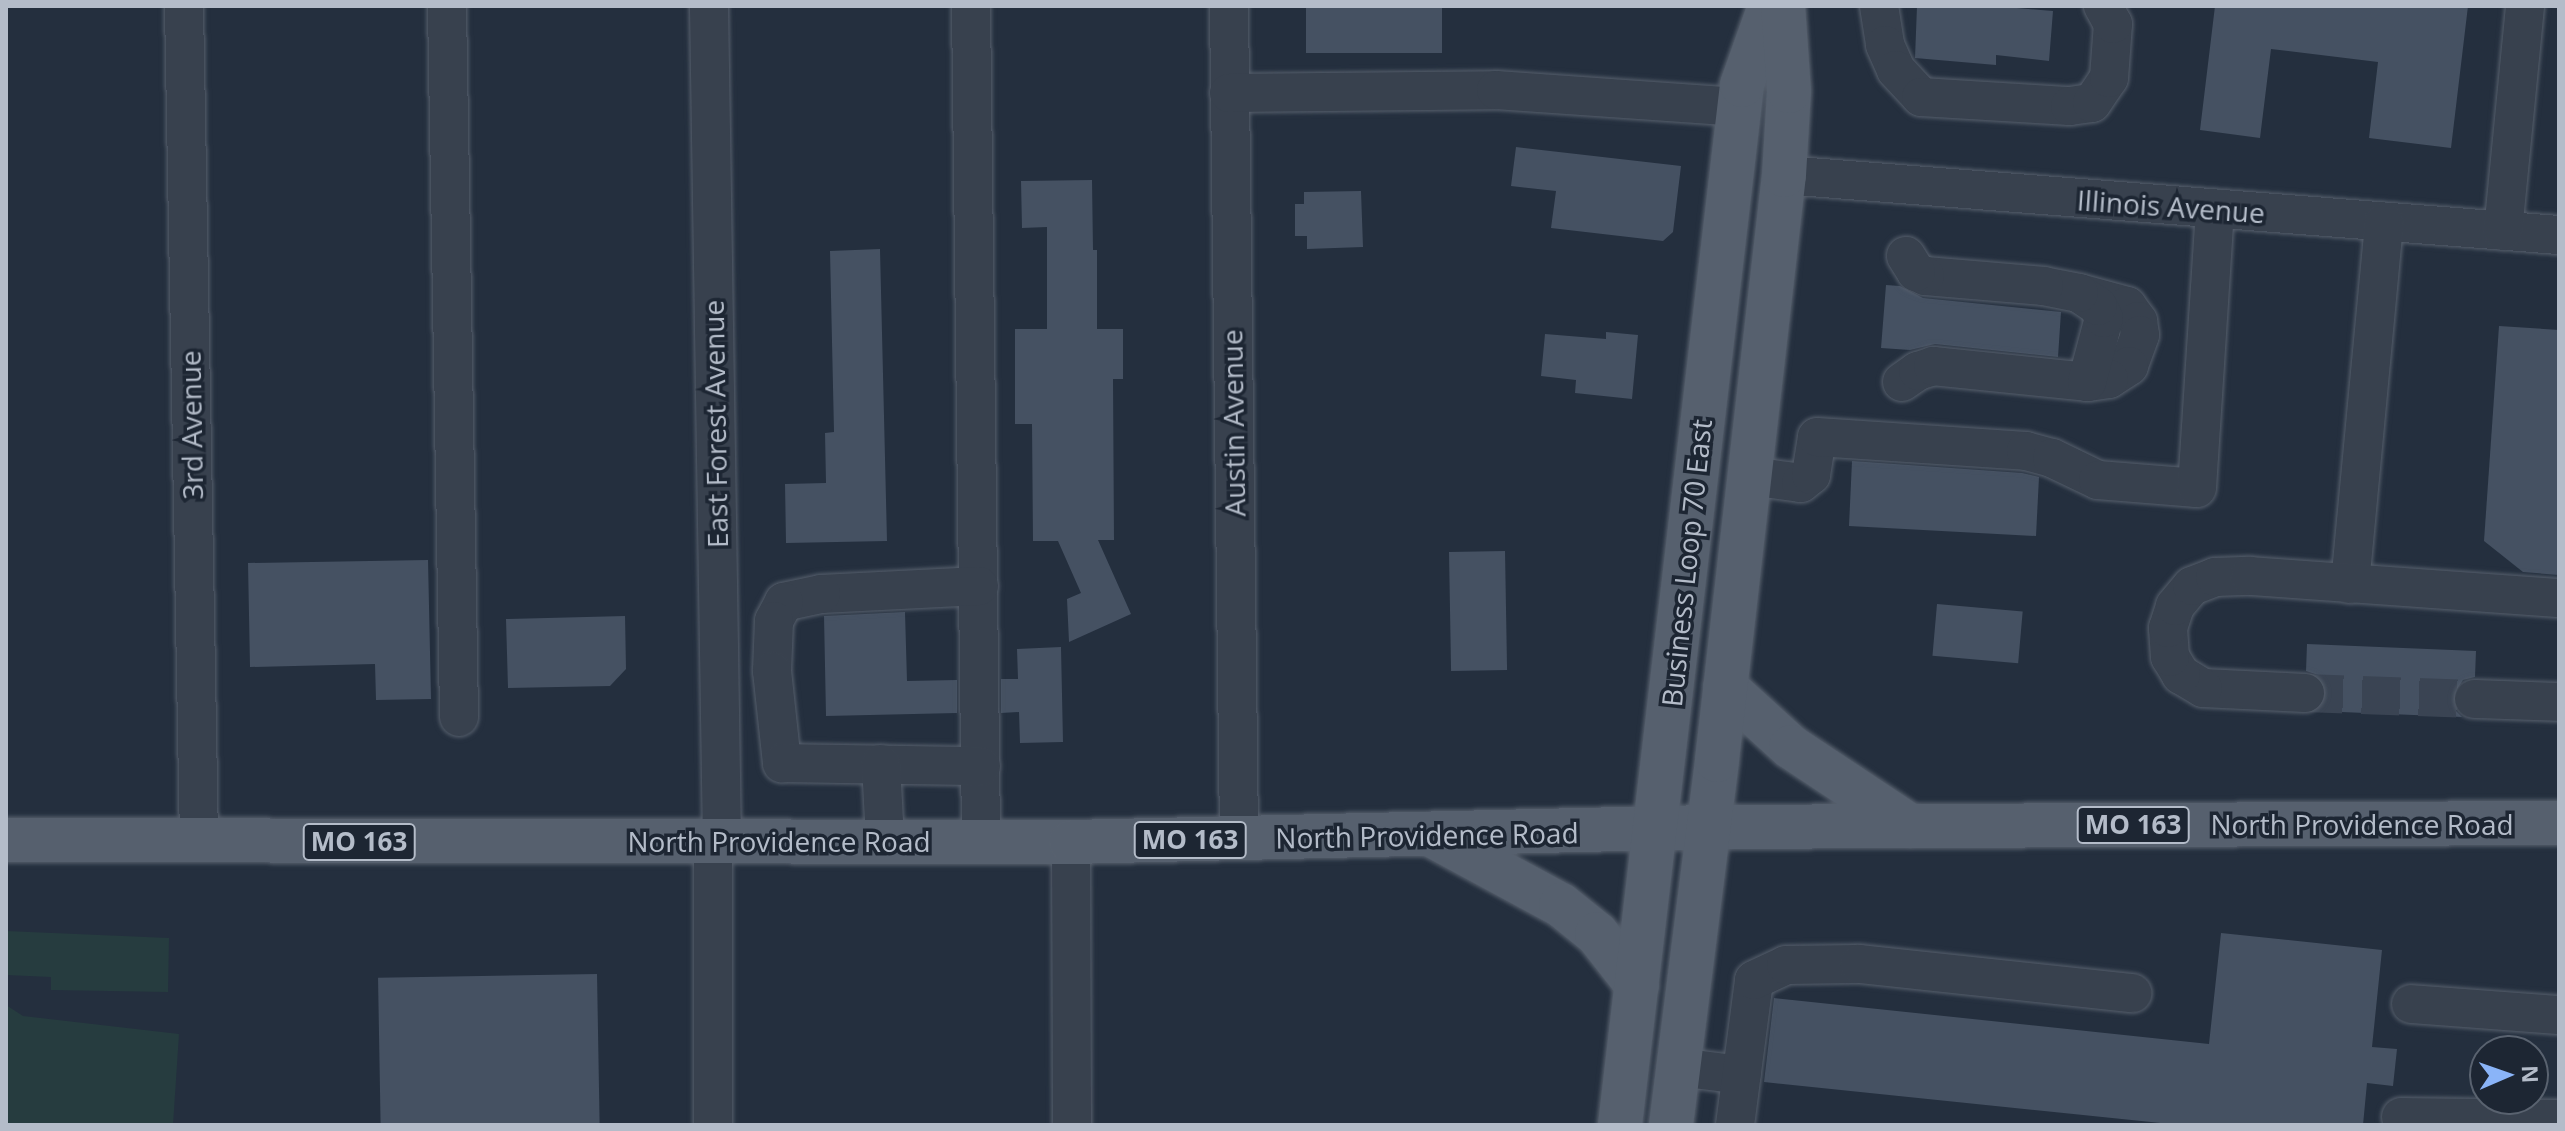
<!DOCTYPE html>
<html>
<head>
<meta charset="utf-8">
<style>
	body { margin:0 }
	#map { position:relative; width:2565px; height:1131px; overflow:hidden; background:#242f3e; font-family:"Open Sans",sans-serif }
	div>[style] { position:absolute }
	.green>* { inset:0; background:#263c3f }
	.building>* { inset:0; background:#455162; transform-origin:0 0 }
	.minor-tunnel>* { height:38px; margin-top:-19px; transform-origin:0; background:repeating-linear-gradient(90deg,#3a4453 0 38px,transparent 0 57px) }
	.roads { filter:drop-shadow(0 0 2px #565f6c) drop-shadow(0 0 2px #565f6c) }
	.minor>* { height:38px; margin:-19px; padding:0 19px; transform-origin:19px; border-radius:19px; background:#38414e }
	.major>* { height:44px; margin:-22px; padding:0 22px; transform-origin:22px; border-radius:22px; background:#56606e }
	span { translate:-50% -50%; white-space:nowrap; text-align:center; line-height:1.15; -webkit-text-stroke:7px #1d2633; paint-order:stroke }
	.shield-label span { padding:2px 6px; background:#1d2633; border:2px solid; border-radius:6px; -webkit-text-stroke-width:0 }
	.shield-label { font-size:26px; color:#b4bcc9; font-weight:700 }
	.street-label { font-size:28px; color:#b4bcc9 }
	.frame { position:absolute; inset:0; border:8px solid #b4bcc9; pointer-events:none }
	.north { position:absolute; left:2469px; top:1035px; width:80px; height:80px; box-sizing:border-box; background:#1d2633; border:2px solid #59626f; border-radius:50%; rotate:88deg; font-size:22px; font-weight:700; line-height:32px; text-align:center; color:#b4bcc9 }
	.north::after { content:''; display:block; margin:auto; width:28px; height:36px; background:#8ab4f8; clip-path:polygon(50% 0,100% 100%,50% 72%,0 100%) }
</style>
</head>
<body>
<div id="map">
	<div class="green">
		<i style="clip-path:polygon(6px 931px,169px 938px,168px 992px,51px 990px,51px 977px,6px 975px)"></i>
		<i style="clip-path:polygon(6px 1005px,23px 1016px,179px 1034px,173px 1125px,6px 1125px)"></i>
	</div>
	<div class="building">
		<i style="left:1306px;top:6px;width:136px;height:47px"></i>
		<i style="clip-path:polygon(1917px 6px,1994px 6px,2053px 11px,2049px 61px,1996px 55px,1996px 65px,1915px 58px)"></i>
		<i style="clip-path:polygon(2215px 6px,2468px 6px,2451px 148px,2369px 138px,2378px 62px,2271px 49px,2260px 138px,2200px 130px)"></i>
		<i style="clip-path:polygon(1516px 147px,1681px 166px,1673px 232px,1663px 241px,1551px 228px,1556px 191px,1511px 186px)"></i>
		<i style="clip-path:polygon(1092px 180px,1093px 250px,1097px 250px,1097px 329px,1123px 329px,1123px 379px,1113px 379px,1114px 540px,1098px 540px,1131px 614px,1069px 642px,1067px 599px,1081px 593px,1058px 541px,1033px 541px,1032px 424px,1015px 424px,1015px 329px,1047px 329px,1047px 227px,1022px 228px,1021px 181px)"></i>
		<i style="clip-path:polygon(1361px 191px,1363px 247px,1307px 249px,1307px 236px,1295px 236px,1295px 204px,1304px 204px,1304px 192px)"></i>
		<i style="clip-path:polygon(880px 249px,887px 541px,786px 543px,785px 484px,826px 483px,825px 433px,834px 432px,830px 251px)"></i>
		<i style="clip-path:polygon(1886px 285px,1900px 286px,1923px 298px,2061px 312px,2058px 357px,1935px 344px,1910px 350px,1881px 348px)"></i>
		<i style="clip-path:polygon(2499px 326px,2559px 330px,2559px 575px,2523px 572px,2484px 541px)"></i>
		<i style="clip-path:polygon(1606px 332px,1638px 335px,1632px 399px,1575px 393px,1576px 380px,1541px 376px,1545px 334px,1606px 339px)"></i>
		<i style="clip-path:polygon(1852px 461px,2022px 473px,2039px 477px,2036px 536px,1849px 526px)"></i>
		<i style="left:1505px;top:551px;width:119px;height:56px;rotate:89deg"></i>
		<i style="clip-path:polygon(428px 560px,431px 699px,376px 700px,375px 664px,250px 667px,248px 563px)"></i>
		<i style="left:1937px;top:604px;width:86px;height:52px;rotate:5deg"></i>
		<i style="clip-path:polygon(905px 612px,907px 681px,957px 680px,957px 713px,826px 716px,824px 616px)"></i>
		<i style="clip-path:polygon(625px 616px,626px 669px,610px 686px,508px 688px,506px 619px)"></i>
		<i style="clip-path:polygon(2307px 644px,2476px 651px,2475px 677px,2463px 680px,2452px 697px,2454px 709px,2462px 717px,2317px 711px,2327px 693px,2318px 675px,2306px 671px)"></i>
		<i style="clip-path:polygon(1061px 647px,1063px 742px,1020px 743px,1019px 712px,1001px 713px,1001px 679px,1018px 679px,1017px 649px)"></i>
		<i style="clip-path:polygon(2221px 933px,2382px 950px,2372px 1047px,2397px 1049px,2393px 1086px,2367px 1083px,2363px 1125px,2180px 1125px,1764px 1082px,1774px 998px,2209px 1044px)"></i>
		<i style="left:597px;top:974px;width:151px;height:219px;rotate:89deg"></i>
	</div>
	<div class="minor-tunnel">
		<i style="left:2305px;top:693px;width:169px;rotate:2deg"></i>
	</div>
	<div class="roads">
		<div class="minor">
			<i style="left:184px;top:6px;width:837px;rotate:88.97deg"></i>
			<i style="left:447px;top:6px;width:711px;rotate:89.03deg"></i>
			<i style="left:709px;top:6px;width:835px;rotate:89.11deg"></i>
			<i style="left:971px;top:6px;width:836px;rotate:89.31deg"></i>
			<i style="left:1229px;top:6px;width:833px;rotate:89.31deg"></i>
			<i style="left:1879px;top:6px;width:39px;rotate:81deg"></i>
			<i style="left:1885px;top:45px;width:27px;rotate:66deg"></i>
			<i style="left:1896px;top:70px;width:37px;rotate:47deg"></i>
			<i style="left:1921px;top:97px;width:149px;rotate:3.5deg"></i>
			<i style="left:2070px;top:106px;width:22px;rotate:-8deg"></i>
			<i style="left:2092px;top:103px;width:30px;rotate:-56deg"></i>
			<i style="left:2109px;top:78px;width:54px;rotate:-85.8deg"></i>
			<i style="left:2113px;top:24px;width:21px;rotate:-119deg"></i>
			<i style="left:1229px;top:93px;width:267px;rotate:-0.6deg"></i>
			<i style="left:1496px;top:90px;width:245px;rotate:4deg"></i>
			<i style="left:1784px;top:175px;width:777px;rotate:4.43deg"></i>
			<i style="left:2503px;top:231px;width:226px;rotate:-84.4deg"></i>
			<i style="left:2083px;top:294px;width:46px;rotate:15.3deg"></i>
			<i style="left:2127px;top:306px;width:19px;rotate:54deg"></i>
			<i style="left:2138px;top:321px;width:14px;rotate:82deg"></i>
			<i style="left:2140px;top:335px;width:33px;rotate:110deg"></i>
			<i style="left:2129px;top:366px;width:24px;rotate:147deg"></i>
			<i style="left:2109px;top:379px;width:22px;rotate:172deg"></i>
			<i style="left:1902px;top:382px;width:19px;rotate:-35deg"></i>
			<i style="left:1918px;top:371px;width:16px;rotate:-18deg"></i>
			<i style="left:1933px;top:366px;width:155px;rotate:5.9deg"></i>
			<i style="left:2087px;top:382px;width:66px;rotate:-75.1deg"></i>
			<i style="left:2104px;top:318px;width:13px;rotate:-117deg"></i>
			<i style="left:2098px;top:306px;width:23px;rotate:-146deg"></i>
			<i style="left:2079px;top:293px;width:36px;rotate:-169deg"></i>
			<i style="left:2044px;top:286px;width:119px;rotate:-175.2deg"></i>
			<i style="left:1925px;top:276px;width:10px;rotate:-156deg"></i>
			<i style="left:1916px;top:272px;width:19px;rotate:-122deg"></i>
			<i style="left:1750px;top:476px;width:51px;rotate:7.8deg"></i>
			<i style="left:1801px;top:483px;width:13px;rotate:-39deg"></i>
			<i style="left:1811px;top:475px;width:38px;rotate:-81deg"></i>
			<i style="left:1817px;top:437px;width:209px;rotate:3.8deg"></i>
			<i style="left:2026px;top:451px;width:27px;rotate:15deg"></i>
			<i style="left:2052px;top:458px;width:51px;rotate:25.6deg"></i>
			<i style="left:2098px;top:480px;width:99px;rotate:4.6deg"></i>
			<i style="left:2197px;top:488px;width:280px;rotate:-86.3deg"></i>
			<i style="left:2350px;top:584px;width:364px;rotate:-84.6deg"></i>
			<i style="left:979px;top:586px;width:158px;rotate:177.1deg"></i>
			<i style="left:821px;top:594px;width:38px;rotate:168deg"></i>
			<i style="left:784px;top:602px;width:21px;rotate:118deg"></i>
			<i style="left:774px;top:621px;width:50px;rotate:92.3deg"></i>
			<i style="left:772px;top:671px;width:93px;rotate:83.8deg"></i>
			<i style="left:782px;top:763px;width:199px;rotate:0.9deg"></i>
			<i style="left:2305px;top:693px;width:102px;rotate:-177.2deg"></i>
			<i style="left:2203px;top:688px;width:26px;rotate:-149deg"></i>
			<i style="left:2181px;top:675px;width:21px;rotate:-121deg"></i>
			<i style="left:2170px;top:657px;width:29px;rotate:-94deg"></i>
			<i style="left:2168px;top:628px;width:23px;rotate:-72deg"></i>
			<i style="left:2175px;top:606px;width:26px;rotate:-50deg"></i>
			<i style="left:2192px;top:586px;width:25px;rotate:-21deg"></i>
			<i style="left:2215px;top:577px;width:35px;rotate:-2deg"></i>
			<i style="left:2250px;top:576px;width:310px;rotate:4.1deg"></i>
			<i style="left:2474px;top:699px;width:85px;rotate:2deg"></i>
			<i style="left:881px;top:764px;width:77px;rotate:87deg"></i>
			<i style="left:713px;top:841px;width:284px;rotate:90deg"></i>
			<i style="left:1071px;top:842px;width:283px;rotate:89.8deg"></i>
			<i style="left:2411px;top:1004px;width:148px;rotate:4.3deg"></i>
			<i style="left:1678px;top:1067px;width:64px;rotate:7.2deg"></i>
			<i style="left:2401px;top:1117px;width:158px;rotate:0.7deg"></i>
			<i style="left:1735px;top:1125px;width:146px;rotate:-82.5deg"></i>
			<i style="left:1754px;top:980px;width:35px;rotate:-25deg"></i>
			<i style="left:1786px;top:965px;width:73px;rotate:-0.8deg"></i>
			<i style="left:1859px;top:964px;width:275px;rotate:6.1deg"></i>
		</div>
		<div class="major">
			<i style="left:1725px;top:687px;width:89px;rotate:42.3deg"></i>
			<i style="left:1791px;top:747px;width:143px;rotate:33.6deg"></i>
			<i style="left:1435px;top:837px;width:143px;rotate:28.4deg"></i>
			<i style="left:1561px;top:905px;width:46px;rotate:38.9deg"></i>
			<i style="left:1597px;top:934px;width:65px;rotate:51.9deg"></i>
			<i style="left:6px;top:840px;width:1065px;rotate:0.11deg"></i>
			<i style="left:1071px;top:842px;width:637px;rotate:-1.35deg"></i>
			<i style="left:1708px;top:827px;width:851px;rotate:-0.27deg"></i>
			<i style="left:1620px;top:1125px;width:1047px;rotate:-83.31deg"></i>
			<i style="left:1742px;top:85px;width:84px;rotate:-70.5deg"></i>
			<i style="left:1671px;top:1125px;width:368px;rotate:-82.8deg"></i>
			<i style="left:1717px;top:760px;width:589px;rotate:-83.47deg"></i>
			<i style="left:1784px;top:175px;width:84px;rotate:-86.6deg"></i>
			<i style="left:1789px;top:91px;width:85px;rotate:-94deg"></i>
		</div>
	</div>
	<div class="shield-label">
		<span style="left:2133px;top:825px">MO 163</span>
		<span style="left:1190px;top:840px">MO 163</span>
		<span style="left:359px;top:842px">MO 163</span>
	</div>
	<div class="street-label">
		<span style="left:2171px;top:206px;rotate:4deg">Illinois Avenue</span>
		<span style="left:1233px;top:423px;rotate:-91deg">Austin Avenue</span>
		<span style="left:715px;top:424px;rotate:-91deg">East Forest Avenue</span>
		<span style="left:191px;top:425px;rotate:-91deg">3rd Avenue</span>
		<span style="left:1686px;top:563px;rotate:-84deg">Business Loop 70 East</span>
		<span style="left:2362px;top:824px">North Providence Road</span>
		<span style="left:1427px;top:835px;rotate:-1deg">North Providence Road</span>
		<span style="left:779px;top:841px">North Providence Road</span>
	</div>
	<div class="frame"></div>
	<div class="north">N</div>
</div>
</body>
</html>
